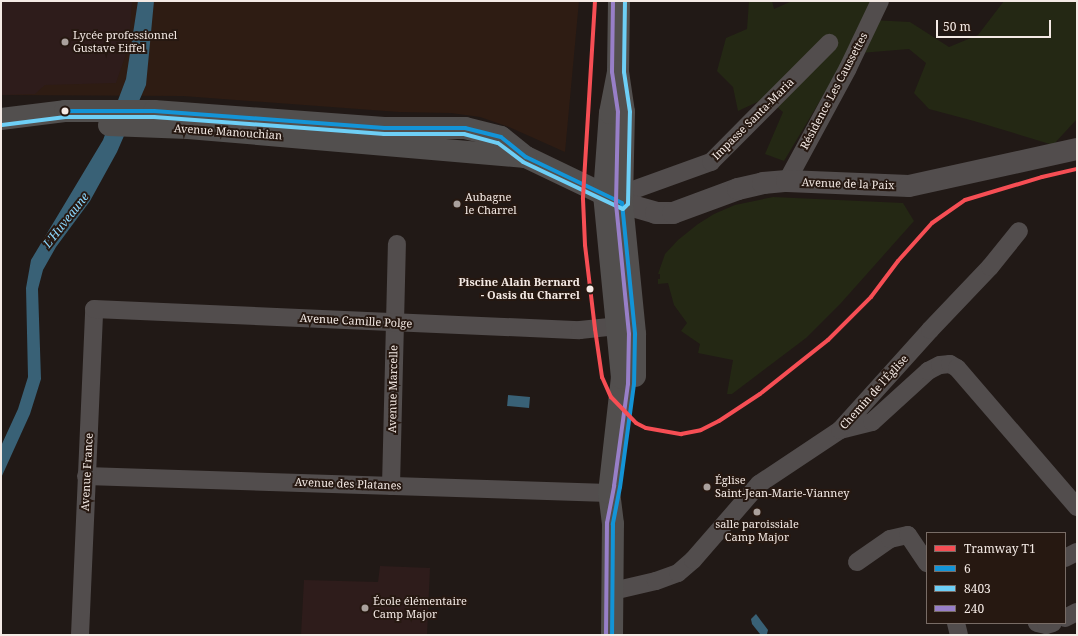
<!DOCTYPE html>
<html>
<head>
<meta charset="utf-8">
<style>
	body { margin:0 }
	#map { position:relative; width:1078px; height:636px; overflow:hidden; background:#211916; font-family:"Noto Serif",serif }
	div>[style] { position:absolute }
	.built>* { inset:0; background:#2e1c13 }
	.education>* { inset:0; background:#2e1c1b }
	.green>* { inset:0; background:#242814 }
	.water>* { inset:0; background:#396176; transform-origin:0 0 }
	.minor>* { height:18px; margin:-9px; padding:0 9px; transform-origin:9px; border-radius:9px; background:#524d4d }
	.tertiary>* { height:22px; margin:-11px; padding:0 11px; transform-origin:11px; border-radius:11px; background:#524d4d }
	.secondary>* { height:22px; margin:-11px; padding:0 11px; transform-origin:11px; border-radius:11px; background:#524f4e }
	.bus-1>* { height:4px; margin:-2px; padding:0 2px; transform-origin:2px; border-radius:2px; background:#1394d7 }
	.bus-2>* { height:4px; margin:-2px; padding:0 2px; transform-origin:2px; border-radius:2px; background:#6ecff6 }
	.bus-3>* { height:4px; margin:-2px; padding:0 2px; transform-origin:2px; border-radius:2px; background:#987fc8 }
	.tram-1>* { height:4px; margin:-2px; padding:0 2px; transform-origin:2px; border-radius:2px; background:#f64e54 }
	.dots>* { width:11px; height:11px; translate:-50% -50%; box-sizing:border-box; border:2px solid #261811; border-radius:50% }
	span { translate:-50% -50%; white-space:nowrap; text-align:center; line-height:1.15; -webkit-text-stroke:4px #261811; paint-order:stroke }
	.poi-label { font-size:11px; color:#f4eae5 }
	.left { translate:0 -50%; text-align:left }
	.street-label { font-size:11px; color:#f4eae5 }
	.stop-label { font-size:11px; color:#f4eae5; font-weight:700 }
	.right { translate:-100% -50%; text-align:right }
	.water-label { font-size:12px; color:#8cd7fe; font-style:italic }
	.frame { position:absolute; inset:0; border:2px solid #f4eae5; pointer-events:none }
	.legend { position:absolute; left:926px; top:532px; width:140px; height:92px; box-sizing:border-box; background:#261811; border:1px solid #786c66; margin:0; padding:5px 7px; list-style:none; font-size:12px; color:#f4eae5 }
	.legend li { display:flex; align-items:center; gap:8px; height:20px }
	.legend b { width:20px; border:1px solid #786c66 }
	.scale { position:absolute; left:936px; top:20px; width:115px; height:18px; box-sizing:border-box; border:2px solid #f4eae5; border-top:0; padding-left:5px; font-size:12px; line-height:14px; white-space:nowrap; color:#f4eae5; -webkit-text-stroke:3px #261811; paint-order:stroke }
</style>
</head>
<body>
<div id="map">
	<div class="built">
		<i style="clip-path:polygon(1px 1px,579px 1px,565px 152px,509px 127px,480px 117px,451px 113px,399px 112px,183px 96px,1px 95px)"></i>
	</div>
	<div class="education">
		<i style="clip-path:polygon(1px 1px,132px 1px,130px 30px,126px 54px,116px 83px,45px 85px,35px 94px,1px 95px)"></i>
		<i style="clip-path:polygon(380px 566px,430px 568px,427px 635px,301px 635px,304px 580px,378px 582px)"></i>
	</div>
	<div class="green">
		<i style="clip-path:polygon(749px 1px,772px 1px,774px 9px,792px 1px,877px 1px,872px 20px,910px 22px,949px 47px,978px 35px,1004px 1px,1077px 1px,1077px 119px,1053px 145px,974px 121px,929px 109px,914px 93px,926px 63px,909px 49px,848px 54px,784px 161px,765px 154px,783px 112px,766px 98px,738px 111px,733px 87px,717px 71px,726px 38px,747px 29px)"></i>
		<i style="clip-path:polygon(773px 197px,903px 203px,914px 221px,841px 303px,806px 338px,732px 394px,727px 394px,733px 360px,698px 353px,700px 344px,681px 331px,687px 323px,674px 305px,668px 283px,658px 284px,658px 279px,660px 279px,660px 274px,658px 274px,665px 254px,678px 240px,698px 224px,714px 214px,735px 205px)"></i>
	</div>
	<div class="water">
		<i style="clip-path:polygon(138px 1px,154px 1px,146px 85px,117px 152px,90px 201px,56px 247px,43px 270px,38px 289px,41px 379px,30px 414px,1px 478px,1px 446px,18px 409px,28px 377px,26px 288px,31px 260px,103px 140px,126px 79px)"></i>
		<i style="left:530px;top:397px;width:11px;height:22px;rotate:95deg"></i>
		<i style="clip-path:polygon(756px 614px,768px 630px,767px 634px,760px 634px,752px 624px,751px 619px)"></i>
	</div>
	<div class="minor">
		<i style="left:787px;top:181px;width:128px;rotate:-61.6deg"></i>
		<i style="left:848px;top:68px;width:74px;rotate:-64.5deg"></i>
		<i style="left:622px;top:194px;width:95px;rotate:-19.8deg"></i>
		<i style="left:711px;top:162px;width:168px;rotate:-45.2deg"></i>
		<i style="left:840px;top:430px;width:33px;rotate:-14deg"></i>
		<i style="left:872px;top:422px;width:76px;rotate:-42.3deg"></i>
		<i style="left:928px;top:371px;width:13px;rotate:-27deg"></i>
		<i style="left:940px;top:365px;width:10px;rotate:-6deg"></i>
		<i style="left:950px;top:364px;width:8px;rotate:30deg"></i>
		<i style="left:957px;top:368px;width:184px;rotate:49.2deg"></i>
		<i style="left:86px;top:476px;width:523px;rotate:1.86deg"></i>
		<i style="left:391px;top:486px;width:242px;rotate:-88.6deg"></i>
		<i style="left:1065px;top:558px;width:13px;rotate:-27deg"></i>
		<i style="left:857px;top:562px;width:40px;rotate:-34.9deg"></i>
		<i style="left:890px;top:539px;width:18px;rotate:-13deg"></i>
		<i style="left:908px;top:535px;width:34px;rotate:56deg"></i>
		<i style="left:613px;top:591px;width:44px;rotate:-13.1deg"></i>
		<i style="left:656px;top:581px;width:23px;rotate:-20deg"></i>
		<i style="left:678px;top:573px;width:20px;rotate:-41deg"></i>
		<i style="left:693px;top:560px;width:101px;rotate:-49deg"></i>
		<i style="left:759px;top:484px;width:97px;rotate:-33.7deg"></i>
		<i style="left:840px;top:430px;width:135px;rotate:-48deg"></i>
		<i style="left:930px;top:330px;width:87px;rotate:-46.4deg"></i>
		<i style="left:990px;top:267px;width:46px;rotate:-51.1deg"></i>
		<i style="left:1065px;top:618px;width:13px;rotate:-27deg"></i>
		<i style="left:956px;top:623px;width:12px;rotate:76deg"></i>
		<i style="left:1037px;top:623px;width:9px;rotate:13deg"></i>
		<i style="left:1046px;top:625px;width:7px;rotate:-16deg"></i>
		<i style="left:80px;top:635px;width:326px;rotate:-87.5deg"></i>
		<i style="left:94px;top:309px;width:486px;rotate:2.5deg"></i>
		<i style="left:580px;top:330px;width:37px;rotate:-6deg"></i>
	</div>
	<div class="tertiary">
		<i style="left:622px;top:203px;width:35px;rotate:16deg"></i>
		<i style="left:656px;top:213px;width:17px"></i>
		<i style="left:673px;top:213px;width:69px;rotate:-20.3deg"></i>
		<i style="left:738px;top:189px;width:26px;rotate:-13deg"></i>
		<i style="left:763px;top:183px;width:24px;rotate:-5deg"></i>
		<i style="left:787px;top:181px;width:122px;rotate:2.3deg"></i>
		<i style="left:909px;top:186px;width:172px;rotate:-12.4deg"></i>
	</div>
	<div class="secondary">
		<i style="left:619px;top:1px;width:71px;rotate:90.8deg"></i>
		<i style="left:618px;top:72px;width:40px;rotate:81.5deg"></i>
		<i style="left:624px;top:112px;width:91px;rotate:91.3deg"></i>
		<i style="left:622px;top:203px;width:132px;rotate:84.3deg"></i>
		<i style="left:635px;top:334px;width:42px;rotate:90deg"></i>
		<i style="left:1px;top:119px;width:64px;rotate:-7.1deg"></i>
		<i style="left:65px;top:111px;width:89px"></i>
		<i style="left:154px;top:111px;width:231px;rotate:4.2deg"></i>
		<i style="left:384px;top:128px;width:81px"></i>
		<i style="left:465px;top:128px;width:37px;rotate:14deg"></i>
		<i style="left:501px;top:137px;width:32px;rotate:39deg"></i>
		<i style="left:526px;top:157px;width:106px;rotate:25.6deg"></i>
		<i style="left:109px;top:125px;width:79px;rotate:2.2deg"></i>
		<i style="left:188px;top:128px;width:339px;rotate:4.9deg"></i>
		<i style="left:612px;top:635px;width:111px;rotate:-89.5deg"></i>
		<i style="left:613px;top:524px;width:31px;rotate:-97deg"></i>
		<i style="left:609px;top:493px;width:116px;rotate:-83.6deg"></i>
		<i style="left:622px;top:378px;width:185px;rotate:-95.6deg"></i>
		<i style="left:604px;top:194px;width:81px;rotate:-85.8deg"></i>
		<i style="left:610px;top:113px;width:42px;rotate:-79deg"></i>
	</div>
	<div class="bus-1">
		<i style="left:65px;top:111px;width:89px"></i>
		<i style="left:154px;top:111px;width:231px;rotate:4.2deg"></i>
		<i style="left:384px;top:128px;width:81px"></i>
		<i style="left:465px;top:128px;width:37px;rotate:14deg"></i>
		<i style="left:501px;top:137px;width:32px;rotate:39deg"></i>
		<i style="left:526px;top:157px;width:106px;rotate:25.6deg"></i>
		<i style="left:622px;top:203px;width:132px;rotate:84.3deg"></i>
		<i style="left:635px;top:334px;width:50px;rotate:91.1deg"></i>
		<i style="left:634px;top:384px;width:104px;rotate:97.7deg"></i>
		<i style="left:620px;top:487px;width:38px;rotate:101deg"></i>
		<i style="left:613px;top:524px;width:111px;rotate:90.5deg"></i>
	</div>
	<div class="bus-2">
		<i style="left:2px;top:125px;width:64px;rotate:-7.2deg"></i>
		<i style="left:65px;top:117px;width:89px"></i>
		<i style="left:154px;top:117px;width:231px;rotate:4.2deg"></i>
		<i style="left:384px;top:134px;width:80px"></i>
		<i style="left:464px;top:134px;width:35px;rotate:15deg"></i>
		<i style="left:498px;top:143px;width:31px;rotate:37deg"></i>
		<i style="left:523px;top:162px;width:110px;rotate:25.2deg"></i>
		<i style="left:623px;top:209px;width:7px;rotate:-45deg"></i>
		<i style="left:628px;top:204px;width:92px;rotate:-88.8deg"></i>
		<i style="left:630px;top:112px;width:40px;rotate:-98.5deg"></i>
		<i style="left:624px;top:72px;width:71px;rotate:-89.2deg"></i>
	</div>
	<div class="bus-3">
		<i style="left:606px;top:635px;width:112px;rotate:-89.5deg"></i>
		<i style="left:607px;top:523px;width:38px;rotate:-79deg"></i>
		<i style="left:614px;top:486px;width:103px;rotate:-82.2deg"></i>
		<i style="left:628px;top:384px;width:50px;rotate:-88.9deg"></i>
		<i style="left:629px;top:334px;width:131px;rotate:-95.7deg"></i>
		<i style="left:616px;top:204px;width:92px;rotate:-88.8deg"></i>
		<i style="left:618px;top:112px;width:40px;rotate:-98.5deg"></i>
		<i style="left:612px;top:72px;width:71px;rotate:-89.2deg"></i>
	</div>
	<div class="tram-1">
		<i style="left:595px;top:1px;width:198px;rotate:93.5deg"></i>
		<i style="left:583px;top:199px;width:46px;rotate:87.5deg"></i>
		<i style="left:585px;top:245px;width:85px;rotate:83.2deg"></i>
		<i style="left:595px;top:329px;width:49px;rotate:81.7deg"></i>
		<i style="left:602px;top:377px;width:22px;rotate:66deg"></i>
		<i style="left:611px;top:397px;width:36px;rotate:46deg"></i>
		<i style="left:636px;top:423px;width:11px;rotate:27deg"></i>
		<i style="left:646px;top:428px;width:36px;rotate:10deg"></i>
		<i style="left:681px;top:434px;width:20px;rotate:-11deg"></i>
		<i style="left:701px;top:430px;width:20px;rotate:-27deg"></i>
		<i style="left:719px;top:421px;width:49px;rotate:-33.4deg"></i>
		<i style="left:760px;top:394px;width:87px;rotate:-38.5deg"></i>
		<i style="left:828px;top:340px;width:61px;rotate:-45deg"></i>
		<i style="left:871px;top:297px;width:45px;rotate:-53.1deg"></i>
		<i style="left:898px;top:261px;width:51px;rotate:-48.2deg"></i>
		<i style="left:932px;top:223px;width:40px;rotate:-34.9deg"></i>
		<i style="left:965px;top:200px;width:80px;rotate:-16.6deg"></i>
		<i style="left:1042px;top:177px;width:36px;rotate:-13deg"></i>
	</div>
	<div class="dots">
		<i style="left:65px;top:42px;background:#aaa19d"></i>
		<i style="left:65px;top:111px;background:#f4eae5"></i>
		<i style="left:457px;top:204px;background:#aaa19d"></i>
		<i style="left:590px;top:289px;background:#f4eae5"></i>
		<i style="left:707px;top:487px;background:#aaa19d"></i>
		<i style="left:757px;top:512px;background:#aaa19d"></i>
		<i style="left:365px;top:608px;background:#aaa19d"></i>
	</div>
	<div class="poi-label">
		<span class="left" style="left:73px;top:42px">Lycée professionnel<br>Gustave Eiffel</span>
		<span class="left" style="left:465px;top:204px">Aubagne<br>le Charrel</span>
		<span class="left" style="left:715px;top:487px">Église<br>Saint-Jean-Marie-Vianney</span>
		<span style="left:757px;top:531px">salle paroissiale<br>Camp Major</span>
		<span class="left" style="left:373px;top:608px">École élémentaire<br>Camp Major</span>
	</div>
	<div class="street-label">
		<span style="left:834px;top:91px;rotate:-62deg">Résidence Les Caussettes</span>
		<span style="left:753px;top:119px;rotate:-45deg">Impasse Santa-Maria</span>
		<span style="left:228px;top:132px;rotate:4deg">Avenue Manouchian</span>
		<span style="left:848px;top:184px;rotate:2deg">Avenue de la Paix</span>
		<span style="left:356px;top:321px;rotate:3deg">Avenue Camille Polge</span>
		<span style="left:393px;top:389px;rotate:-89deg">Avenue Marcelle</span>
		<span style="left:874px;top:392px;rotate:-48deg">Chemin de l'Église</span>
		<span style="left:87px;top:472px;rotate:-87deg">Avenue France</span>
		<span style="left:348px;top:484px;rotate:2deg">Avenue des Platanes</span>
	</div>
	<div class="stop-label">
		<span class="right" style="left:580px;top:289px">Piscine Alain Bernard<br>- Oasis du Charrel</span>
	</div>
	<div class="water-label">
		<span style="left:66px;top:220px;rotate:-52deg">L'Huveaune</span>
	</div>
	<div class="frame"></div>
	<ul class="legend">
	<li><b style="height:5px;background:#f64e54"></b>Tramway T1</li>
	<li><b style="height:5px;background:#1394d7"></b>6</li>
	<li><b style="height:5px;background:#6ecff6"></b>8403</li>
	<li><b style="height:5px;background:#987fc8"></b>240</li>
	</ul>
	<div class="scale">50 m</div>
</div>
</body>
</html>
